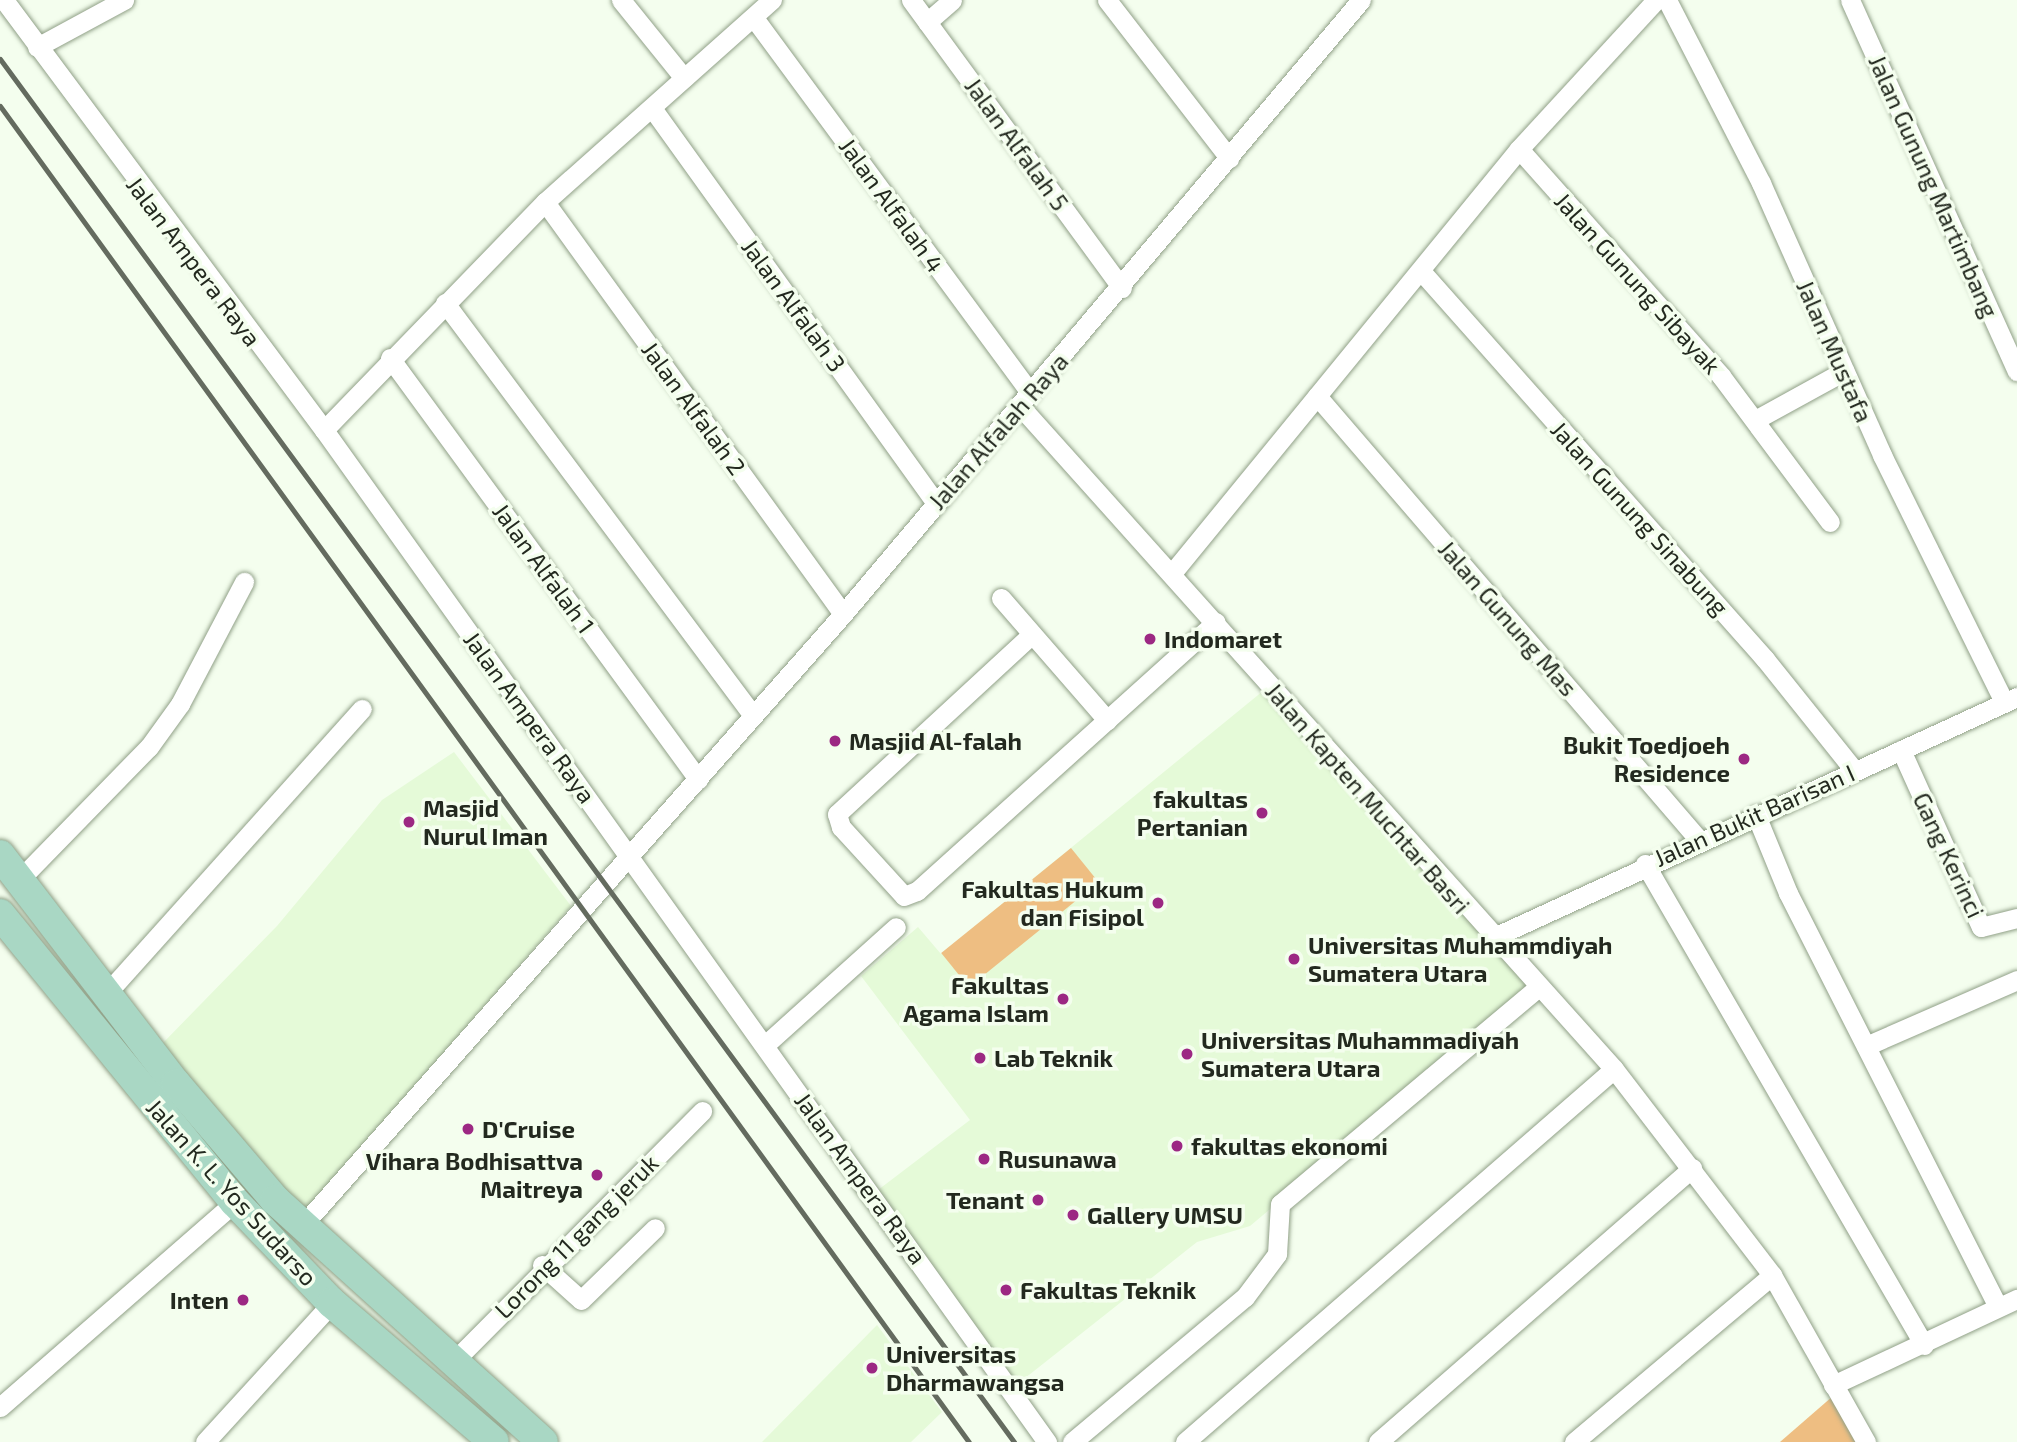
<!DOCTYPE html>
<html>
<head>
<meta charset="utf-8">
<style>
	body { margin:0 }
	#map { position:relative; width:2017px; height:1442px; overflow:hidden; background:#f4feee; font-family:"Exo 2",sans-serif }
	div>[style] { position:absolute }
	.built>* { inset:0; background:#e5fad8 }
	.green>* { inset:0; background:#eebe82; transform-origin:0 0 }
	.roads { filter:drop-shadow(0 0 2px #90a087) drop-shadow(0 0 2px #90a087) }
	.street>* { height:19px; margin:-9.5px; padding:0 9.5px; transform-origin:9.5px; border-radius:9.5px; background:#fff }
	.primary>* { height:30px; margin:-15px; padding:0 15px; transform-origin:15px; border-radius:15px; background:#a9d7c4 }
	.rail>* { height:5px; margin:-2.5px; padding:0 2.5px; transform-origin:2.5px; border-radius:2.5px; background:#646b5f }
	.dots>* { width:19px; height:19px; translate:-50% -50%; box-sizing:border-box; border:4px solid #f4feee; border-radius:50% }
	span { translate:-50% -50%; white-space:nowrap; text-align:center; line-height:1.15; -webkit-text-stroke:7px #f4feee; paint-order:stroke }
	.street-label { font-size:24px; color:#23291f }
	.poi-label { font-size:24px; color:#23291f; font-weight:700 }
	.left { translate:0 -50%; text-align:left }
	.right { translate:-100% -50%; text-align:right }
</style>
</head>
<body>
<div id="map">
	<div class="built">
		<i style="clip-path:polygon(1263px 691px,1532px 988px,1250px 1226px,1197px 1242px,1015px 1386px,878px 1190px,970px 1120px,861px 976px,918px 927px,941px 954px)"></i>
		<i style="clip-path:polygon(454px 752px,571px 906px,305px 1212px,161px 1045px,277px 926px,382px 800px)"></i>
		<i style="clip-path:polygon(877px 1325px,942px 1412px,911px 1442px,762px 1442px)"></i>
	</div>
	<div class="green">
		<i style="left:1071px;top:848px;width:44px;height:167px;rotate:51deg"></i>
		<i style="clip-path:polygon(1833px 1396px,1860px 1442px,1780px 1442px)"></i>
	</div>
	<div class="roads">
		<div class="street">
			<i style="left:4px;top:0;width:536px;rotate:53.34deg"></i>
			<i style="left:324px;top:430px;width:1244px;rotate:54.46deg"></i>
			<i style="left:621px;top:0;width:100px;rotate:51.1deg"></i>
			<i style="left:911px;top:0;width:357px;rotate:53.8deg"></i>
			<i style="left:1107px;top:0;width:200px;rotate:52.3deg"></i>
			<i style="left:1667px;top:0;width:206px;rotate:62.8deg"></i>
			<i style="left:1761px;top:183px;width:298px;rotate:66deg"></i>
			<i style="left:1882px;top:455px;width:275px;rotate:63.7deg"></i>
			<i style="left:1850px;top:0;width:407px;rotate:65.8deg"></i>
			<i style="left:754px;top:18px;width:466px;rotate:53.6deg"></i>
			<i style="left:927px;top:22px;width:33px;rotate:-41deg"></i>
			<i style="left:37px;top:47px;width:99px;rotate:-28.4deg"></i>
			<i style="left:652px;top:108px;width:486px;rotate:54.3deg"></i>
			<i style="left:1519px;top:149px;width:304px;rotate:48.3deg"></i>
			<i style="left:1721px;top:376px;width:182px;rotate:53.3deg"></i>
			<i style="left:545px;top:202px;width:508px;rotate:54.12deg"></i>
			<i style="left:1421px;top:271px;width:519px;rotate:48.44deg"></i>
			<i style="left:1765px;top:659px;width:142px;rotate:51.3deg"></i>
			<i style="left:445px;top:303px;width:512px;rotate:53.26deg"></i>
			<i style="left:390px;top:358px;width:522px;rotate:53.81deg"></i>
			<i style="left:1317px;top:396px;width:586px;rotate:49.29deg"></i>
			<i style="left:1020px;top:406px;width:890px;rotate:48.14deg"></i>
			<i style="left:1614px;top:1069px;width:260px;rotate:52.5deg"></i>
			<i style="left:1772px;top:1275px;width:192px;rotate:60.6deg"></i>
			<i style="left:1755px;top:420px;width:102px;rotate:-28.8deg"></i>
			<i style="left:324px;top:430px;width:318px;rotate:-45.9deg"></i>
			<i style="left:545px;top:202px;width:304px;rotate:-41.7deg"></i>
			<i style="left:1173px;top:572px;width:546px;rotate:-50.72deg"></i>
			<i style="left:1519px;top:149px;width:202px;rotate:-47.4deg"></i>
			<i style="left:1001px;top:598px;width:162px;rotate:49deg"></i>
			<i style="left:1031px;top:635px;width:264px;rotate:137.3deg"></i>
			<i style="left:837px;top:814px;width:14px;rotate:73deg"></i>
			<i style="left:841px;top:827px;width:93px;rotate:47.6deg"></i>
			<i style="left:904px;top:896px;width:14px;rotate:-21deg"></i>
			<i style="left:917px;top:891px;width:402px;rotate:-42deg"></i>
			<i style="left:1901px;top:750px;width:194px;rotate:65.7deg"></i>
			<i style="left:1981px;top:927px;width:37px;rotate:-14deg"></i>
			<i style="left:1756px;top:815px;width:84px;rotate:67.7deg"></i>
			<i style="left:1788px;top:893px;width:464px;rotate:63.1deg"></i>
			<i style="left:1645px;top:864px;width:556px;rotate:59.88deg"></i>
			<i style="left:19px;top:880px;width:186px;rotate:-45.7deg"></i>
			<i style="left:149px;top:747px;width:53px;rotate:-54.2deg"></i>
			<i style="left:180px;top:704px;width:138px;rotate:-62.3deg"></i>
			<i style="left:1492px;top:938px;width:578px;rotate:-24.66deg"></i>
			<i style="left:106px;top:994px;width:383px;rotate:-48.1deg"></i>
			<i style="left:765px;top:1045px;width:176px;rotate:-42deg"></i>
			<i style="left:1866px;top:1046px;width:165px;rotate:-23.6deg"></i>
			<i style="left:302px;top:1226px;width:817px;rotate:-48.52deg"></i>
			<i style="left:843px;top:614px;width:803px;rotate:-49.85deg"></i>
			<i style="left:542px;top:1265px;width:52px;rotate:41.9deg"></i>
			<i style="left:581px;top:1300px;width:103px;rotate:-44.2deg"></i>
			<i style="left:452px;top:1363px;width:355px;rotate:-45.2deg"></i>
			<i style="left:1833px;top:1385px;width:203px;rotate:-25.1deg"></i>
			<i style="left:0;top:1407px;width:312px;rotate:-41.1deg"></i>
			<i style="left:205px;top:1442px;width:188px;rotate:-47.6deg"></i>
			<i style="left:1072px;top:1442px;width:226px;rotate:-40deg"></i>
			<i style="left:1245px;top:1297px;width:54px;rotate:-53.3deg"></i>
			<i style="left:1277px;top:1254px;width:50px;rotate:-86.6deg"></i>
			<i style="left:1280px;top:1204px;width:336px;rotate:-40deg"></i>
			<i style="left:1185px;top:1442px;width:568px;rotate:-41.01deg"></i>
			<i style="left:1378px;top:1442px;width:417px;rotate:-41.1deg"></i>
			<i style="left:1574px;top:1442px;width:259px;rotate:-40.1deg"></i>
		</div>
		<div class="primary">
			<i style="left:0;top:855px;width:289px;rotate:52.5deg"></i>
			<i style="left:176px;top:1084px;width:153px;rotate:49.5deg"></i>
			<i style="left:275px;top:1200px;width:361px;rotate:42.1deg"></i>
			<i style="left:0;top:914px;width:372px;rotate:50.8deg"></i>
			<i style="left:235px;top:1202px;width:140px;rotate:46.2deg"></i>
			<i style="left:332px;top:1303px;width:213px;rotate:40.6deg"></i>
		</div>
	</div>
	<div class="rail">
		<i style="left:0;top:59px;width:1715px;rotate:53.75deg"></i>
		<i style="left:0;top:106px;width:1650px;rotate:54.05deg"></i>
	</div>
	<div class="dots">
		<i style="left:1150px;top:639px;background:#9c2883"></i>
		<i style="left:835px;top:741px;background:#9c2883"></i>
		<i style="left:1744px;top:759px;background:#9c2883"></i>
		<i style="left:1262px;top:813px;background:#9c2883"></i>
		<i style="left:409px;top:822px;background:#9c2883"></i>
		<i style="left:1158px;top:903px;background:#9c2883"></i>
		<i style="left:1294px;top:959px;background:#9c2883"></i>
		<i style="left:1063px;top:999px;background:#9c2883"></i>
		<i style="left:1187px;top:1054px;background:#9c2883"></i>
		<i style="left:980px;top:1058px;background:#9c2883"></i>
		<i style="left:468px;top:1129px;background:#9c2883"></i>
		<i style="left:1177px;top:1146px;background:#9c2883"></i>
		<i style="left:984px;top:1159px;background:#9c2883"></i>
		<i style="left:597px;top:1175px;background:#9c2883"></i>
		<i style="left:1038px;top:1200px;background:#9c2883"></i>
		<i style="left:1073px;top:1215px;background:#9c2883"></i>
		<i style="left:1006px;top:1290px;background:#9c2883"></i>
		<i style="left:243px;top:1300px;background:#9c2883"></i>
		<i style="left:872px;top:1368px;background:#9c2883"></i>
	</div>
	<div class="street-label">
		<span style="left:1017px;top:144px;rotate:54deg">Jalan Alfalah 5</span>
		<span style="left:1934px;top:186px;rotate:66deg">Jalan Gunung Martimbang</span>
		<span style="left:892px;top:205px;rotate:54deg">Jalan Alfalah 4</span>
		<span style="left:194px;top:261px;rotate:53deg">Jalan Ampera Raya</span>
		<span style="left:1638px;top:283px;rotate:48deg">Jalan Gunung Sibayak</span>
		<span style="left:794px;top:305px;rotate:54deg">Jalan Alfalah 3</span>
		<span style="left:1835px;top:351px;rotate:66deg">Jalan Mustafa</span>
		<span style="left:694px;top:408px;rotate:54deg">Jalan Alfalah 2</span>
		<span style="left:998px;top:431px;rotate:-49deg">Jalan Alfalah Raya</span>
		<span style="left:1640px;top:518px;rotate:48deg">Jalan Gunung Sinabung</span>
		<span style="left:544px;top:568px;rotate:54deg">Jalan Alfalah 1</span>
		<span style="left:1508px;top:618px;rotate:49deg">Jalan Gunung Mas</span>
		<span style="left:530px;top:717px;rotate:54deg">Jalan Ampera Raya</span>
		<span style="left:1368px;top:798px;rotate:49deg">Jalan Kapten Muchtar Basri</span>
		<span style="left:1754px;top:815px;rotate:-24deg">Jalan Bukit Barisan I</span>
		<span style="left:1949px;top:855px;rotate:65deg">Gang Kerinci</span>
		<span style="left:861px;top:1178px;rotate:54deg">Jalan Ampera Raya</span>
		<span style="left:232px;top:1192px;rotate:48deg">Jalan K. L. Yos Sudarso</span>
		<span style="left:576px;top:1236px;rotate:-45deg">Lorong 11 gang jeruk</span>
	</div>
	<div class="poi-label">
		<span class="left" style="left:1164px;top:639px">Indomaret</span>
		<span class="left" style="left:849px;top:741px">Masjid Al-falah</span>
		<span class="right" style="left:1730px;top:759px">Bukit Toedjoeh<br>Residence</span>
		<span class="right" style="left:1248px;top:813px">fakultas<br>Pertanian</span>
		<span class="left" style="left:423px;top:822px">Masjid<br>Nurul Iman</span>
		<span class="right" style="left:1144px;top:903px">Fakultas Hukum<br>dan Fisipol</span>
		<span class="left" style="left:1308px;top:959px">Universitas Muhammdiyah<br>Sumatera Utara</span>
		<span class="right" style="left:1049px;top:999px">Fakultas<br>Agama Islam</span>
		<span class="left" style="left:1201px;top:1054px">Universitas Muhammadiyah<br>Sumatera Utara</span>
		<span class="left" style="left:994px;top:1058px">Lab Teknik</span>
		<span class="left" style="left:482px;top:1129px">D'Cruise</span>
		<span class="left" style="left:1191px;top:1146px">fakultas ekonomi</span>
		<span class="left" style="left:998px;top:1159px">Rusunawa</span>
		<span class="right" style="left:583px;top:1175px">Vihara Bodhisattva<br>Maitreya</span>
		<span class="right" style="left:1024px;top:1200px">Tenant</span>
		<span class="left" style="left:1087px;top:1215px">Gallery UMSU</span>
		<span class="left" style="left:1020px;top:1290px">Fakultas Teknik</span>
		<span class="right" style="left:229px;top:1300px">Inten</span>
		<span class="left" style="left:886px;top:1368px">Universitas<br>Dharmawangsa</span>
	</div>
</div>
</body>
</html>
